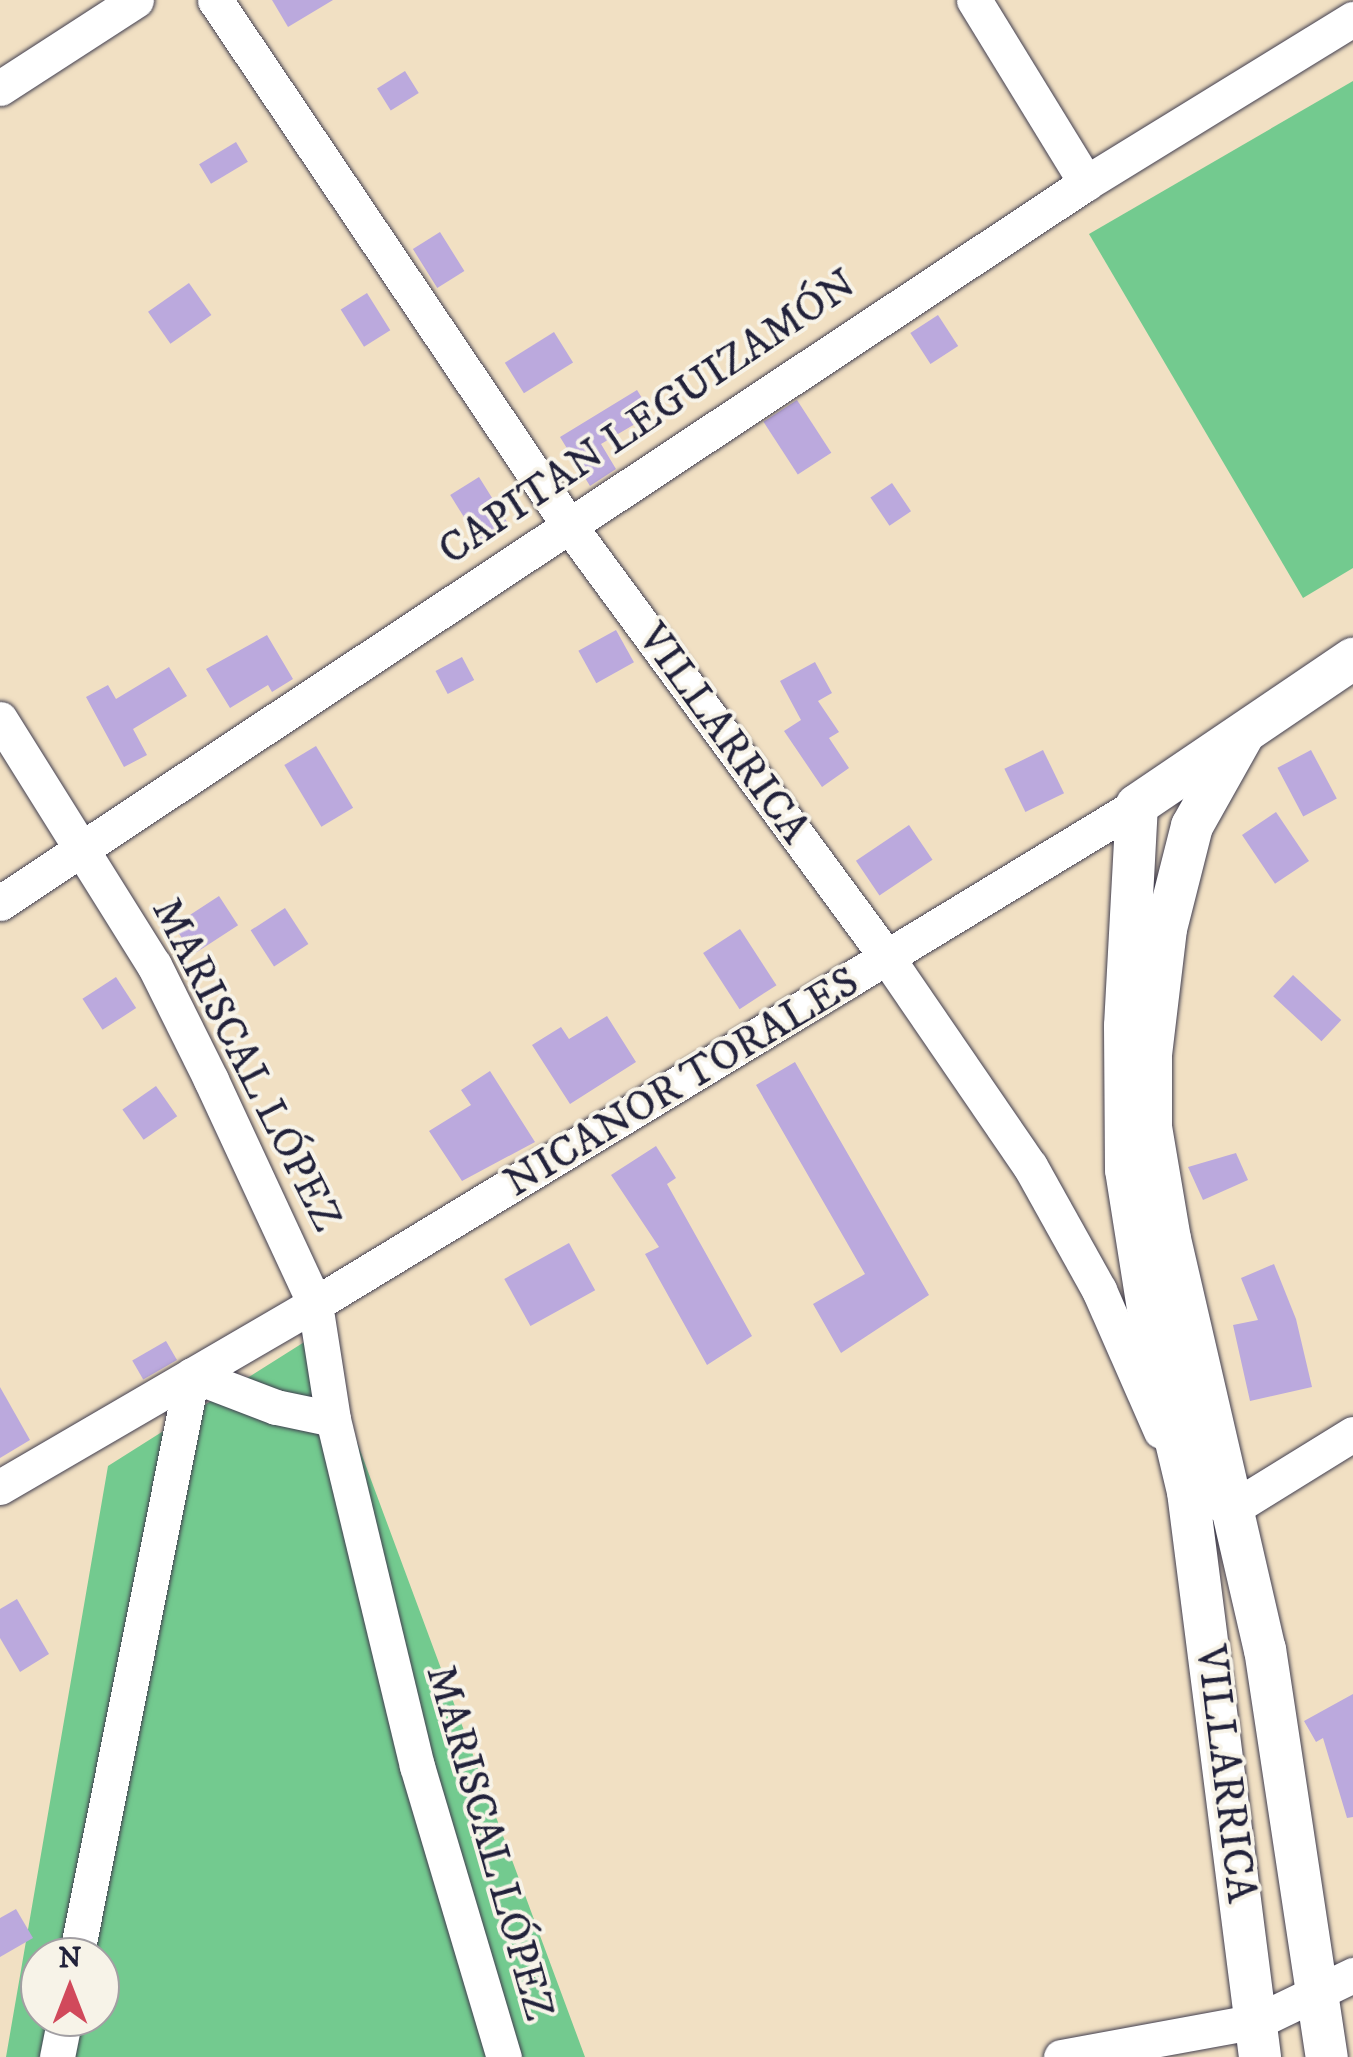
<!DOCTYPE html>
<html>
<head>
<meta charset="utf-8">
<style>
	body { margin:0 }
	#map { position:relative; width:1353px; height:2057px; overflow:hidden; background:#f1e0c3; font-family:"IM FELL DW Pica",serif }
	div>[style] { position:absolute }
	.green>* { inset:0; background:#73ca8f }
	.building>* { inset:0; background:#bba9dd; transform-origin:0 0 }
	.roads { filter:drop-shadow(0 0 2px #413e4f) drop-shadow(0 0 2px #413e4f) }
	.minor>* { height:35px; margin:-17.5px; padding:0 17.5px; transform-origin:17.5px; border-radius:17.5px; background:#fff }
	.tertiary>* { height:42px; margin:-21px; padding:0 21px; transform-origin:21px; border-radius:21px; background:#fff }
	span { translate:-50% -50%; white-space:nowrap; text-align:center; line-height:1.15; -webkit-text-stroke:8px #f7f3e8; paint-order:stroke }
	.street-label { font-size:42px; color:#22223b }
	.north { position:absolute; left:20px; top:1937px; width:100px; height:100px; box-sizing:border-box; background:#f7f3e8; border:2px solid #a29fa3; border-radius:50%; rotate:0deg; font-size:28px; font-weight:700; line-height:40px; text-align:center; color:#22223b }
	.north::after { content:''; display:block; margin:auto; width:35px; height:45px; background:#d1495b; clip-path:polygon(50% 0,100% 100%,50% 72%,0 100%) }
</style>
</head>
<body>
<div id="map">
	<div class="green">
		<i style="clip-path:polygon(1353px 81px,1353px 568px,1303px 598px,1089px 234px)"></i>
		<i style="clip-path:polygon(evenodd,317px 1334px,585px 2057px,6px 2057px,108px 1466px,317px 1334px,40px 1957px,100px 1957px,100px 2017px,40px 2017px,40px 1957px)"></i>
	</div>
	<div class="building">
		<i style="clip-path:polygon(272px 0,333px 0,288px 27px)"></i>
		<i style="left:405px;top:71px;width:26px;height:33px;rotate:58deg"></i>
		<i style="left:236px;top:142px;width:23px;height:43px;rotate:59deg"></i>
		<i style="left:440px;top:232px;width:46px;height:32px;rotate:58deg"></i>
		<i style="left:189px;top:283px;width:39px;height:50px;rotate:55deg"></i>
		<i style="left:367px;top:293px;width:44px;height:31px;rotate:58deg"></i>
		<i style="left:938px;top:315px;width:37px;height:33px;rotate:57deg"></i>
		<i style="left:554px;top:332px;width:36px;height:58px;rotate:58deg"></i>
		<i style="clip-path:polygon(637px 390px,652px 414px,601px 444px,616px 469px,590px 486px,560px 437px)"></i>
		<i style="left:797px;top:400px;width:63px;height:40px;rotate:57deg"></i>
		<i style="left:479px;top:477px;width:57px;height:34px;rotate:58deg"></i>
		<i style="left:892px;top:483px;width:34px;height:26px;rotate:56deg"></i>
		<i style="left:616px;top:630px;width:37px;height:43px;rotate:61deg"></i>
		<i style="clip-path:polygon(267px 635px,293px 679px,272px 692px,268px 685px,230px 708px,206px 669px)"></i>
		<i style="left:462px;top:657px;width:26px;height:30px;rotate:62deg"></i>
		<i style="clip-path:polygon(815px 662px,832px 693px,818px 701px,839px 732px,829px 738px,849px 768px,822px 787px,784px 731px,801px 720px,780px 681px)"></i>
		<i style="clip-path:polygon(169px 667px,187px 696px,133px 729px,147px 755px,124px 767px,86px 697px,108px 685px,116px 699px)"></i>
		<i style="left:316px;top:746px;width:72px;height:37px;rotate:59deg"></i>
		<i style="left:1043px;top:750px;width:48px;height:43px;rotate:64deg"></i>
		<i style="left:1311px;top:750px;width:55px;height:38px;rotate:62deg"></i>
		<i style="left:1276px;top:812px;width:59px;height:41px;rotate:56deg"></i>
		<i style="left:909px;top:825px;width:42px;height:64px;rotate:56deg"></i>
		<i style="left:219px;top:896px;width:35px;height:54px;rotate:57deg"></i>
		<i style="left:285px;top:908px;width:43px;height:41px;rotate:57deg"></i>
		<i style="left:740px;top:929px;width:67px;height:44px;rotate:57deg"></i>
		<i style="left:1293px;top:975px;width:66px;height:29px;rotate:43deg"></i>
		<i style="left:116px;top:977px;width:37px;height:40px;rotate:57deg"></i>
		<i style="clip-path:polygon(607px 1016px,636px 1062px,570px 1104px,532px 1045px,561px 1027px,569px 1039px)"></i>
		<i style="clip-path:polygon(795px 1062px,929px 1295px,841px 1353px,813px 1304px,865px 1274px,756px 1085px)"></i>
		<i style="clip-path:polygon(490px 1071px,535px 1142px,462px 1181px,429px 1131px,471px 1105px,461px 1090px)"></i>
		<i style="left:156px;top:1086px;width:37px;height:41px;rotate:55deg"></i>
		<i style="clip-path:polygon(656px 1146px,676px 1178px,667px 1184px,752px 1336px,707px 1365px,645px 1254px,659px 1247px,611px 1175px)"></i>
		<i style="clip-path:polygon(1236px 1153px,1248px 1180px,1203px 1200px,1188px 1167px)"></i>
		<i style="left:569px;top:1243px;width:54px;height:74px;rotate:61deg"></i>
		<i style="clip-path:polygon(1274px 1264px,1296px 1319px,1312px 1387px,1250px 1401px,1233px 1325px,1258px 1320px,1241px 1278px)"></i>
		<i style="left:166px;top:1341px;width:22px;height:39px;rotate:60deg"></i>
		<i style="clip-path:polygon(0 1387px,30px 1440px,0 1458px)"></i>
		<i style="clip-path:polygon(17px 1599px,49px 1654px,20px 1672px,0 1638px,0 1609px)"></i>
		<i style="clip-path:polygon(1353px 1694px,1353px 1817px,1347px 1818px,1323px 1738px,1316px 1742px,1304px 1721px)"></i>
		<i style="clip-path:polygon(16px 1909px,33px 1938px,0 1957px,0 1918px)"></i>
	</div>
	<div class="roads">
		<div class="minor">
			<i style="left:215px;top:0;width:632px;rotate:56.03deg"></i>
			<i style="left:568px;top:524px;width:540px;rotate:53.66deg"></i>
			<i style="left:888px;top:959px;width:251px;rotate:55.6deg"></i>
			<i style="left:1030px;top:1166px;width:142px;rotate:60.9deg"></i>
			<i style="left:1099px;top:1290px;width:154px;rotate:66.3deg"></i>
			<i style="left:974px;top:0;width:215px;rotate:58.5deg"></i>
			<i style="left:0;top:88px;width:162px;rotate:-32.9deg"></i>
			<i style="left:0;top:719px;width:290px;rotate:58deg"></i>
			<i style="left:154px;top:965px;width:128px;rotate:63.6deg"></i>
			<i style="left:211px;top:1080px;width:247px;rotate:65.1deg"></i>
			<i style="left:315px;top:1304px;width:116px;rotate:81.1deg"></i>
			<i style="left:0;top:903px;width:1303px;rotate:-33.54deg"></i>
			<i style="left:1086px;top:183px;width:313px;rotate:-31.6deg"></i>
			<i style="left:0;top:1487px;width:364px;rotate:-30.2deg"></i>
			<i style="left:315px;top:1304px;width:962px;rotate:-31.26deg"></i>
			<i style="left:1208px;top:1499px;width:27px;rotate:20deg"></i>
			<i style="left:1233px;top:1508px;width:141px;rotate:-31.7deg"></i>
			<i style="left:76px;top:1957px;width:593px;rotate:-78.73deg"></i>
			<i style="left:192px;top:1375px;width:90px;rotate:20.9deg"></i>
			<i style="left:276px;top:1407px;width:58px;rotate:11.9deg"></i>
			<i style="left:333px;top:1419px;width:357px;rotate:76.4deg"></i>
			<i style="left:417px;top:1766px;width:304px;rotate:73.4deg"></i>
			<i style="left:57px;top:2057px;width:41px;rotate:-78.7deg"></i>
			<i style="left:1061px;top:2057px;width:200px;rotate:-10.4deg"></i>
			<i style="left:1258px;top:2021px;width:106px;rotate:-25.8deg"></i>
		</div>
		<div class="tertiary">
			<i style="left:1242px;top:737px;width:102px;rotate:119.3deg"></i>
			<i style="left:1192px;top:826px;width:106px;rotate:104.2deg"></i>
			<i style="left:1166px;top:929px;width:127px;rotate:96.8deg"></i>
			<i style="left:1151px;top:1055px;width:72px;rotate:90deg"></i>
			<i style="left:1151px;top:1127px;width:114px;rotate:80.4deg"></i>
			<i style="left:1170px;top:1239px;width:421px;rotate:77deg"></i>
			<i style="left:1265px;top:1649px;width:413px;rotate:81.4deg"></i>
			<i style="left:1260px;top:2057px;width:570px;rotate:-97.26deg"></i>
			<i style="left:1188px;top:1492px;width:143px;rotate:-103.4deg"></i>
			<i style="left:1155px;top:1353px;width:185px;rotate:-99deg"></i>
			<i style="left:1126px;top:1170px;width:144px;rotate:-90.4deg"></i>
			<i style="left:1125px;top:1026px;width:221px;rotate:-86.9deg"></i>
			<i style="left:1137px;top:805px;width:261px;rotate:-34.1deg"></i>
		</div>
	</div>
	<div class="street-label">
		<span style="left:648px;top:418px;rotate:-34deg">CAPITAN LEGUIZAMÓN</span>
		<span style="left:723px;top:734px;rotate:54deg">VILLARRICA</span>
		<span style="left:246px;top:1065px;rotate:63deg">MARISCAL LÓPEZ</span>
		<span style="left:682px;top:1083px;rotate:-31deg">NICANOR TORALES</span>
		<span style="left:1225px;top:1774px;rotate:83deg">VILLARRICA</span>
		<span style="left:489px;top:1843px;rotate:74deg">MARISCAL LÓPEZ</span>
	</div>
	<div class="north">N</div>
</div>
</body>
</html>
